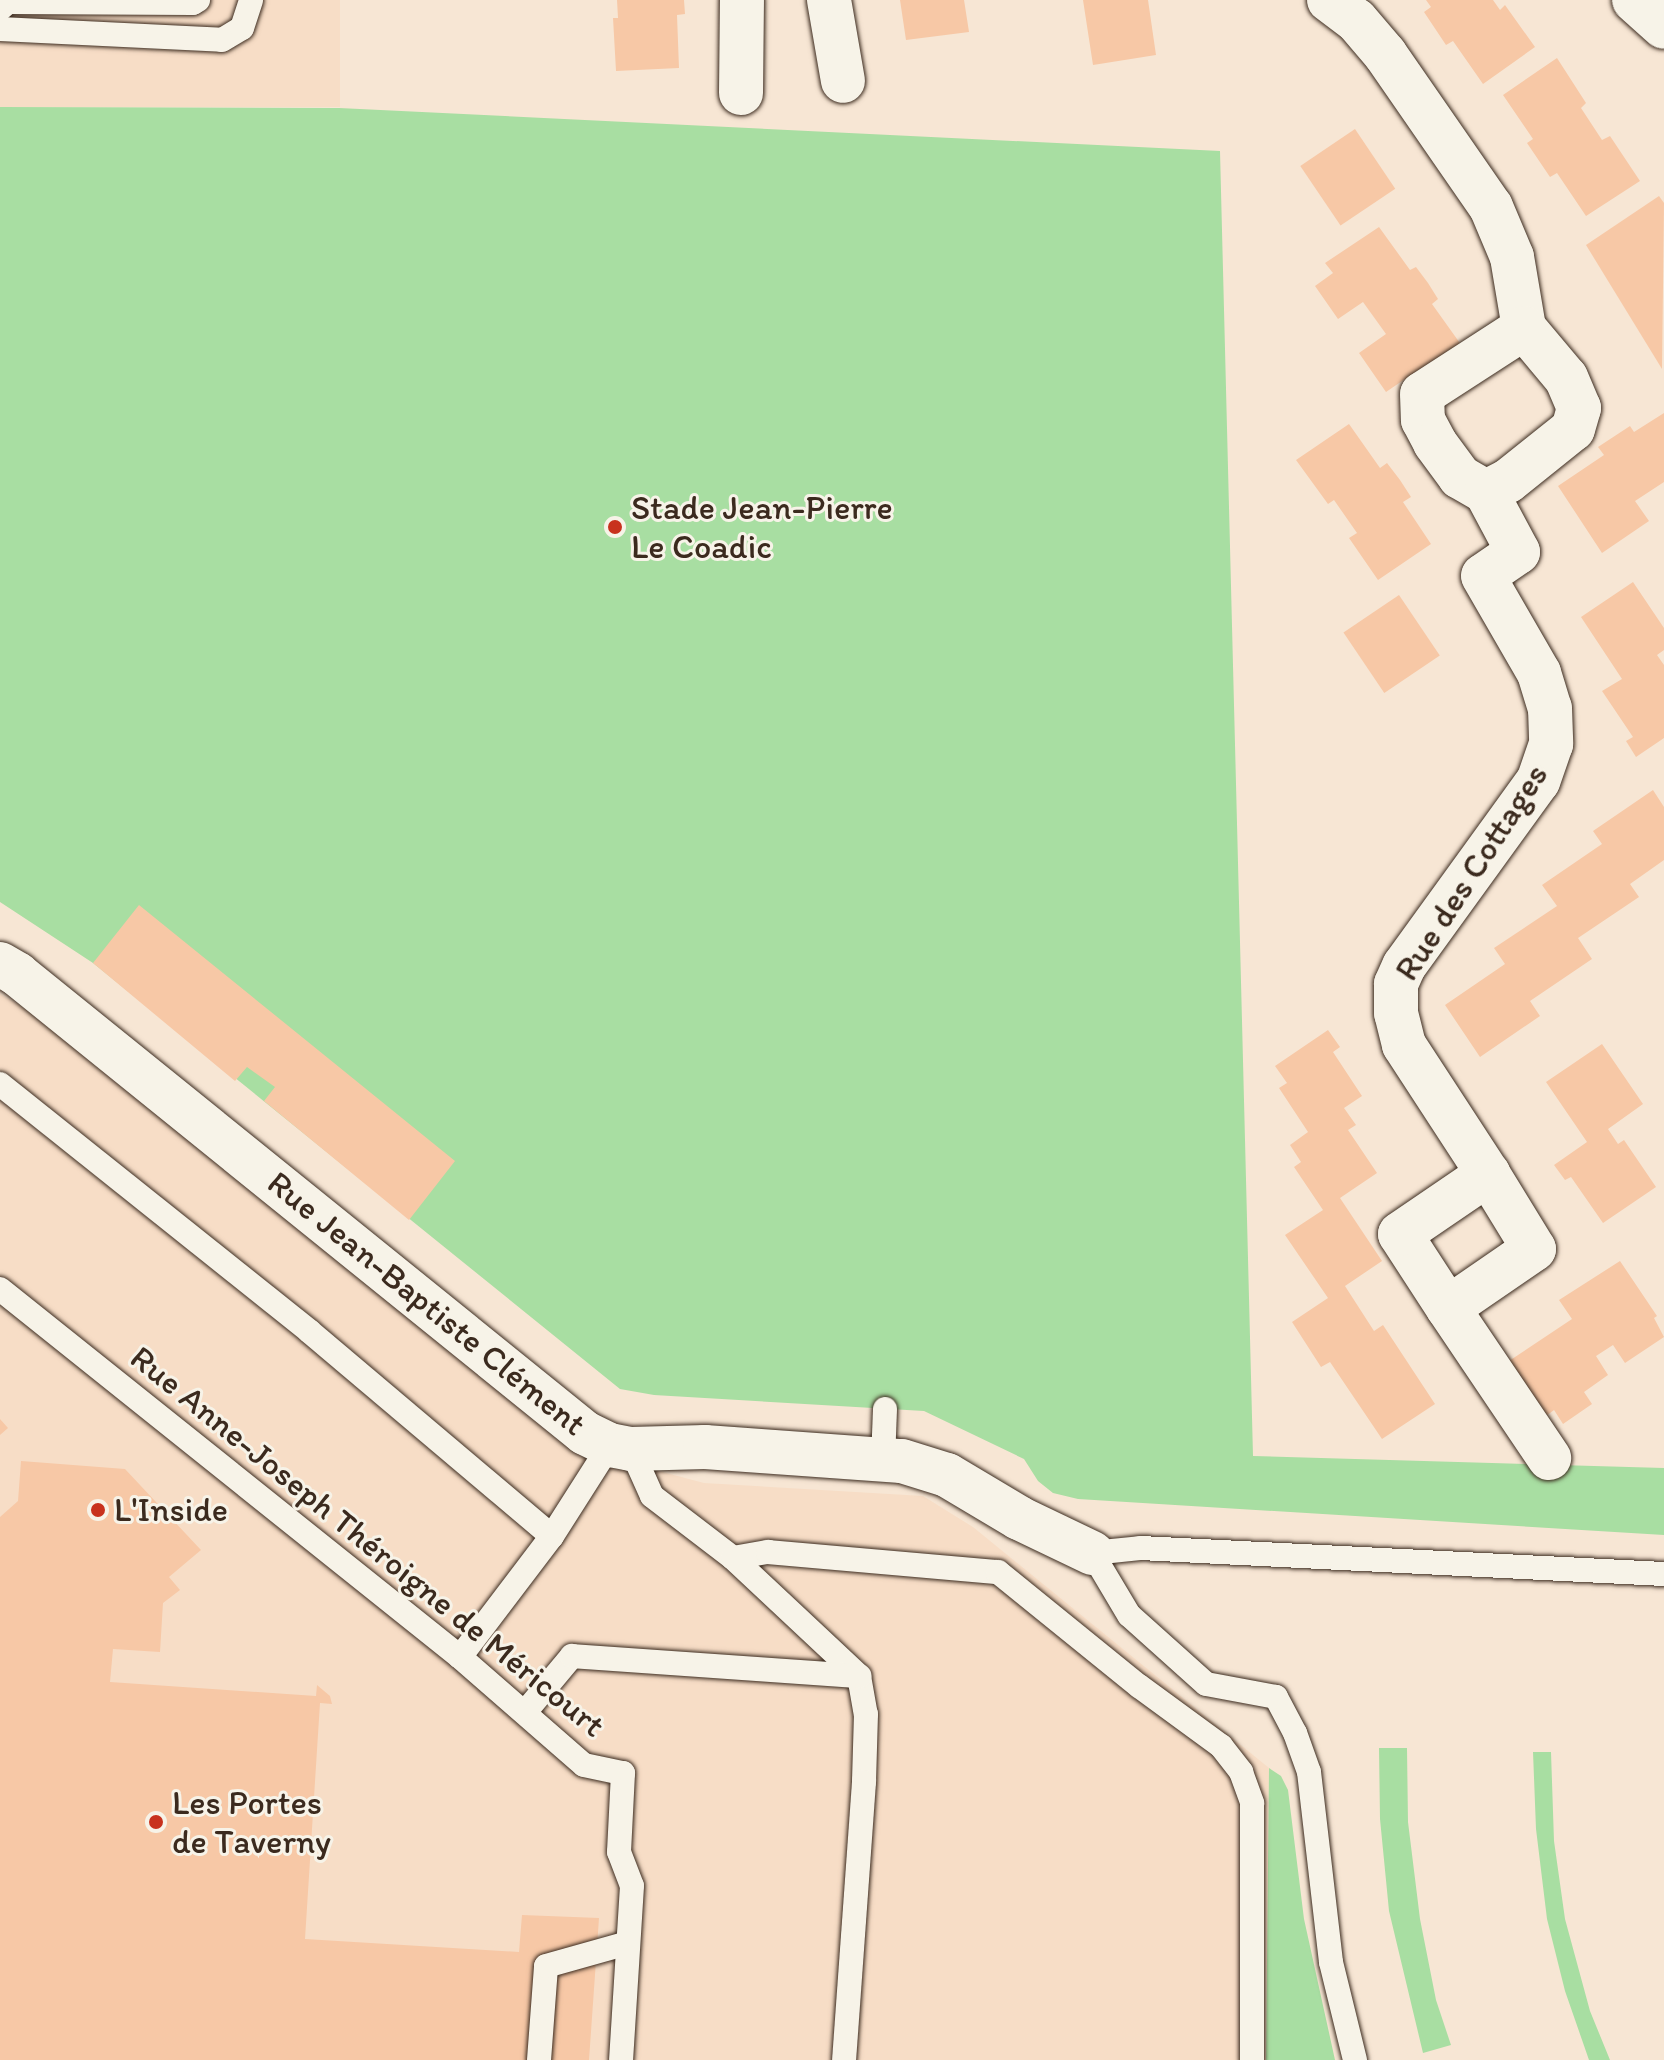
<!DOCTYPE html>
<html>
<head>
<meta charset="utf-8">
<style>
	body { margin:0 }
	#map { position:relative; width:1664px; height:2060px; overflow:hidden; background:#f7e6d4; font-family:Itim,sans-serif }
	div>[style] { position:absolute }
	.built>* { inset:0; background:#f7ddc6; transform-origin:0 0 }
	.green>* { inset:0; background:#a8dea2 }
	.building>* { inset:0; background:#f7c8a6; transform-origin:0 0 }
	.roads { filter:drop-shadow(0 0 2px #3b2a1e) drop-shadow(0 0 2px #3b2a1e) }
	.lane>* { height:24px; margin:-12px; padding:0 12px; transform-origin:12px; border-radius:12px; background:#f7f3e8 }
	.street>* { height:44px; margin:-22px; padding:0 22px; transform-origin:22px; border-radius:22px; background:#f7f3e8 }
	.dots>* { width:22px; height:22px; translate:-50% -50%; box-sizing:border-box; border:4px solid #f7f3e8; border-radius:50% }
	span { translate:-50% -50%; white-space:nowrap; text-align:center; line-height:1.15; -webkit-text-stroke:6px #f7f3e8; paint-order:stroke }
	.poi-label { font-size:34px; color:#3b2a1e }
	.left { translate:0 -50%; text-align:left }
	.street-label { font-size:34px; color:#3b2a1e }
</style>
</head>
<body>
<div id="map">
	<div class="built">
		<i style="left:0;top:0;width:340px;height:107px"></i>
		<i style="clip-path:polygon(0 994px,46px 1020px,568px 1447px,704px 1483px,923px 1496px,973px 1527px,1269px 1768px,1266px 2060px,0 2060px)"></i>
	</div>
	<div class="green">
		<i style="clip-path:polygon(0 107px,339px 108px,1220px 151px,1253px 1456px,1664px 1468px,1664px 1535px,1078px 1499px,1053px 1493px,1038px 1481px,1024px 1459px,924px 1411px,654px 1395px,620px 1389px,93px 963px,0 902px)"></i>
		<i style="clip-path:polygon(1379px 1748px,1407px 1748px,1408px 1822px,1420px 1919px,1436px 2000px,1451px 2045px,1423px 2053px,1389px 1911px,1380px 1819px)"></i>
		<i style="clip-path:polygon(1533px 1752px,1551px 1752px,1554px 1841px,1565px 1919px,1590px 2011px,1610px 2060px,1589px 2060px,1565px 1991px,1547px 1919px,1536px 1829px)"></i>
		<i style="clip-path:polygon(1269px 1768px,1281px 1776px,1288px 1790px,1304px 1919px,1335px 2060px,1266px 2060px)"></i>
	</div>
	<div class="building">
		<i style="clip-path:polygon(617px 0,684px 0,685px 14px,677px 15px,679px 68px,616px 71px,613px 18px,618px 18px)"></i>
		<i style="clip-path:polygon(900px 0,964px 0,969px 32px,906px 40px)"></i>
		<i style="clip-path:polygon(1083px 0,1148px 0,1156px 55px,1093px 65px)"></i>
		<i style="clip-path:polygon(1426px 0,1493px 0,1500px 10px,1505px 5px,1535px 47px,1483px 84px,1453px 41px,1446px 45px,1424px 12px,1431px 7px)"></i>
		<i style="clip-path:polygon(1557px 58px,1586px 103px,1581px 108px,1602px 140px,1610px 136px,1640px 181px,1586px 216px,1557px 173px,1550px 177px,1527px 143px,1533px 139px,1503px 95px)"></i>
		<i style="left:1355px;top:129px;width:72px;height:66px;rotate:56deg"></i>
		<i style="clip-path:polygon(1659px 196px,1664px 203px,1662px 369px,1586px 245px)"></i>
		<i style="clip-path:polygon(1379px 227px,1410px 270px,1416px 267px,1428px 283px,1438px 299px,1432px 304px,1462px 346px,1408px 384px,1405px 379px,1386px 392px,1359px 353px,1386px 334px,1363px 302px,1338px 319px,1315px 286px,1333px 273px,1325px 263px)"></i>
		<i style="clip-path:polygon(1664px 413px,1664px 482px,1635px 501px,1649px 521px,1602px 553px,1558px 486px,1604px 455px,1598px 447px,1630px 426px,1634px 432px)"></i>
		<i style="clip-path:polygon(1349px 424px,1380px 468px,1387px 463px,1400px 480px,1411px 497px,1403px 502px,1431px 544px,1378px 580px,1349px 538px,1357px 533px,1334px 500px,1328px 504px,1296px 460px)"></i>
		<i style="clip-path:polygon(1633px 582px,1664px 628px,1664px 650px,1657px 655px,1664px 665px,1664px 738px,1636px 757px,1626px 741px,1633px 737px,1602px 691px,1622px 679px,1581px 617px)"></i>
		<i style="left:1399px;top:595px;width:73px;height:67px;rotate:56deg"></i>
		<i style="clip-path:polygon(1653px 790px,1664px 807px,1664px 860px,1630px 884px,1639px 897px,1578px 938px,1592px 959px,1530px 1001px,1540px 1016px,1480px 1057px,1445px 1005px,1505px 964px,1494px 948px,1557px 906px,1542px 885px,1602px 844px,1593px 831px)"></i>
		<i style="clip-path:polygon(139px 905px,455px 1161px,409px 1220px,264px 1101px,275px 1087px,247px 1067px,235px 1081px,93px 963px)"></i>
		<i style="clip-path:polygon(1328px 1030px,1340px 1047px,1333px 1052px,1362px 1096px,1344px 1108px,1356px 1125px,1348px 1130px,1377px 1173px,1340px 1198px,1382px 1261px,1345px 1286px,1374px 1331px,1383px 1325px,1435px 1404px,1382px 1439px,1330px 1362px,1321px 1367px,1292px 1322px,1328px 1298px,1285px 1235px,1323px 1210px,1294px 1167px,1301px 1162px,1290px 1145px,1308px 1132px,1279px 1088px,1287px 1083px,1275px 1066px)"></i>
		<i style="clip-path:polygon(1602px 1044px,1643px 1104px,1608px 1129px,1618px 1144px,1624px 1140px,1656px 1187px,1603px 1223px,1571px 1177px,1565px 1180px,1554px 1165px,1587px 1142px,1546px 1082px)"></i>
		<i style="clip-path:polygon(1620px 1261px,1657px 1316px,1654px 1318px,1664px 1337px,1625px 1363px,1613px 1345px,1596px 1356px,1608px 1375px,1584px 1392px,1592px 1404px,1563px 1424px,1554px 1410px,1546px 1416px,1509px 1361px,1572px 1319px,1559px 1300px)"></i>
		<i style="clip-path:polygon(0 1419px,8px 1428px,0 1435px)"></i>
		<i style="clip-path:polygon(21px 1461px,125px 1469px,201px 1550px,169px 1577px,180px 1590px,163px 1603px,160px 1652px,113px 1649px,110px 1682px,316px 1696px,317px 1685px,330px 1696px,332px 1704px,320px 1703px,305px 1939px,519px 1952px,522px 1915px,599px 1918px,589px 2060px,0 2060px,0 1517px,18px 1501px)"></i>
	</div>
	<div class="roads">
		<div class="lane">
			<i style="left:0;top:9px;width:11px;rotate:-41deg"></i>
			<i style="left:8px;top:2px;width:185px;rotate:0.3deg"></i>
			<i style="left:193px;top:3px;width:6px;rotate:-31deg"></i>
			<i style="left:0;top:29px;width:222px;rotate:2.8deg"></i>
			<i style="left:222px;top:40px;width:23px;rotate:-31deg"></i>
			<i style="left:242px;top:28px;width:29px;rotate:-72deg"></i>
			<i style="left:0;top:1084px;width:396px;rotate:38.6deg"></i>
			<i style="left:309px;top:1331px;width:318px;rotate:40.2deg"></i>
			<i style="left:0;top:1289px;width:589px;rotate:38.66deg"></i>
			<i style="left:460px;top:1657px;width:164px;rotate:41.1deg"></i>
			<i style="left:584px;top:1765px;width:40px;rotate:12deg"></i>
			<i style="left:623px;top:1773px;width:79px;rotate:92.9deg"></i>
			<i style="left:619px;top:1852px;width:36px;rotate:69deg"></i>
			<i style="left:632px;top:1886px;width:174px;rotate:93.6deg"></i>
			<i style="left:631px;top:1449px;width:51px;rotate:65.9deg"></i>
			<i style="left:652px;top:1496px;width:102px;rotate:37.4deg"></i>
			<i style="left:733px;top:1558px;width:173px;rotate:43.1deg"></i>
			<i style="left:859px;top:1676px;width:39px;rotate:80deg"></i>
			<i style="left:866px;top:1714px;width:68px;rotate:91.7deg"></i>
			<i style="left:864px;top:1782px;width:279px;rotate:94.1deg"></i>
			<i style="left:883px;top:1461px;width:52px;rotate:-87.8deg"></i>
			<i style="left:733px;top:1558px;width:36px;rotate:-10deg"></i>
			<i style="left:768px;top:1552px;width:231px;rotate:5deg"></i>
			<i style="left:998px;top:1572px;width:181px;rotate:39deg"></i>
			<i style="left:1139px;top:1686px;width:102px;rotate:36.2deg"></i>
			<i style="left:1221px;top:1746px;width:33px;rotate:52deg"></i>
			<i style="left:1241px;top:1772px;width:33px;rotate:70deg"></i>
			<i style="left:1252px;top:1803px;width:257px;rotate:90deg"></i>
			<i style="left:460px;top:1657px;width:152px;rotate:-52.8deg"></i>
			<i style="left:552px;top:1536px;width:108px;rotate:-57.5deg"></i>
			<i style="left:526px;top:1711px;width:72px;rotate:-50.1deg"></i>
			<i style="left:572px;top:1656px;width:288px;rotate:4deg"></i>
			<i style="left:539px;top:2060px;width:94px;rotate:-85.7deg"></i>
			<i style="left:546px;top:1966px;width:85px;rotate:-15.7deg"></i>
			<i style="left:1355px;top:2060px;width:101px;rotate:-103.8deg"></i>
			<i style="left:1331px;top:1962px;width:191px;rotate:-96.6deg"></i>
			<i style="left:1309px;top:1772px;width:41px;rotate:-109.7deg"></i>
			<i style="left:1295px;top:1733px;width:41px;rotate:-117.8deg"></i>
			<i style="left:1276px;top:1697px;width:71px;rotate:-169.5deg"></i>
			<i style="left:1206px;top:1684px;width:103px;rotate:-138.1deg"></i>
			<i style="left:1129px;top:1615px;width:72px;rotate:-120.8deg"></i>
			<i style="left:1092px;top:1553px;width:48px;rotate:-5.9deg"></i>
			<i style="left:1140px;top:1548px;width:525px;rotate:2.84deg"></i>
		</div>
		<div class="street">
			<i style="left:829px;top:0;width:82px;rotate:80.2deg"></i>
			<i style="left:1329px;top:0;width:34px;rotate:37deg"></i>
			<i style="left:1356px;top:20px;width:45px;rotate:49.5deg"></i>
			<i style="left:1385px;top:54px;width:186px;rotate:55.3deg"></i>
			<i style="left:1491px;top:207px;width:54px;rotate:67.2deg"></i>
			<i style="left:1512px;top:257px;width:72px;rotate:80.4deg"></i>
			<i style="left:1634px;top:0;width:40px;rotate:42deg"></i>
			<i style="left:741px;top:93px;width:93px;rotate:-89.4deg"></i>
			<i style="left:1486px;top:492px;width:25px;rotate:-27deg"></i>
			<i style="left:1508px;top:481px;width:83px;rotate:-38.7deg"></i>
			<i style="left:1573px;top:429px;width:22px;rotate:-74deg"></i>
			<i style="left:1579px;top:408px;width:33px;rotate:-113deg"></i>
			<i style="left:1566px;top:378px;width:65px;rotate:-130deg"></i>
			<i style="left:1524px;top:328px;width:121px;rotate:147.1deg"></i>
			<i style="left:1422px;top:394px;width:26px;rotate:88deg"></i>
			<i style="left:1423px;top:420px;width:26px;rotate:62deg"></i>
			<i style="left:1435px;top:443px;width:42px;rotate:53.7deg"></i>
			<i style="left:1460px;top:477px;width:30px;rotate:30deg"></i>
			<i style="left:1486px;top:492px;width:68px;rotate:61.9deg"></i>
			<i style="left:1518px;top:552px;width:42px;rotate:145.6deg"></i>
			<i style="left:1483px;top:576px;width:112px;rotate:60deg"></i>
			<i style="left:1539px;top:673px;width:37px;rotate:73deg"></i>
			<i style="left:1550px;top:708px;width:36px;rotate:88deg"></i>
			<i style="left:1551px;top:744px;width:39px;rotate:109deg"></i>
			<i style="left:1538px;top:781px;width:228px;rotate:125.9deg"></i>
			<i style="left:1404px;top:966px;width:20px;rotate:114deg"></i>
			<i style="left:1396px;top:984px;width:29px;rotate:90deg"></i>
			<i style="left:1396px;top:1013px;width:33px;rotate:76deg"></i>
			<i style="left:1404px;top:1045px;width:154px;rotate:56.9deg"></i>
			<i style="left:1488px;top:1174px;width:88px;rotate:58.5deg"></i>
			<i style="left:1534px;top:1249px;width:104px;rotate:145.5deg"></i>
			<i style="left:1448px;top:1308px;width:88px;rotate:-123deg"></i>
			<i style="left:1400px;top:1234px;width:107px;rotate:-34.3deg"></i>
			<i style="left:0;top:964px;width:20px;rotate:30deg"></i>
			<i style="left:17px;top:974px;width:730px;rotate:38.94deg"></i>
			<i style="left:585px;top:1433px;width:28px;rotate:26deg"></i>
			<i style="left:610px;top:1445px;width:21px;rotate:11deg"></i>
			<i style="left:631px;top:1449px;width:74px;rotate:-1.5deg"></i>
			<i style="left:705px;top:1447px;width:197px;rotate:4.1deg"></i>
			<i style="left:902px;top:1461px;width:47px;rotate:17.3deg"></i>
			<i style="left:947px;top:1475px;width:84px;rotate:30.8deg"></i>
			<i style="left:1019px;top:1518px;width:81px;rotate:25.6deg"></i>
			<i style="left:1448px;top:1308px;width:181px;rotate:56deg"></i>
		</div>
	</div>
	<div class="dots">
		<i style="left:615px;top:527px;background:#c8321e"></i>
		<i style="left:98px;top:1510px;background:#c8321e"></i>
		<i style="left:156px;top:1822px;background:#c8321e"></i>
	</div>
	<div class="poi-label">
		<span class="left" style="left:631px;top:527px">Stade Jean-Pierre<br>Le Coadic</span>
		<span class="left" style="left:114px;top:1510px">L'Inside</span>
		<span class="left" style="left:172px;top:1822px">Les Portes<br>de Taverny</span>
	</div>
	<div class="street-label">
		<span style="left:1471px;top:872px;rotate:-57deg">Rue des Cottages</span>
		<span style="left:427px;top:1303px;rotate:39deg">Rue Jean-Baptiste Clément</span>
		<span style="left:368px;top:1541px;rotate:39deg">Rue Anne-Joseph Théroigne de Méricourt</span>
	</div>
</div>
</body>
</html>
